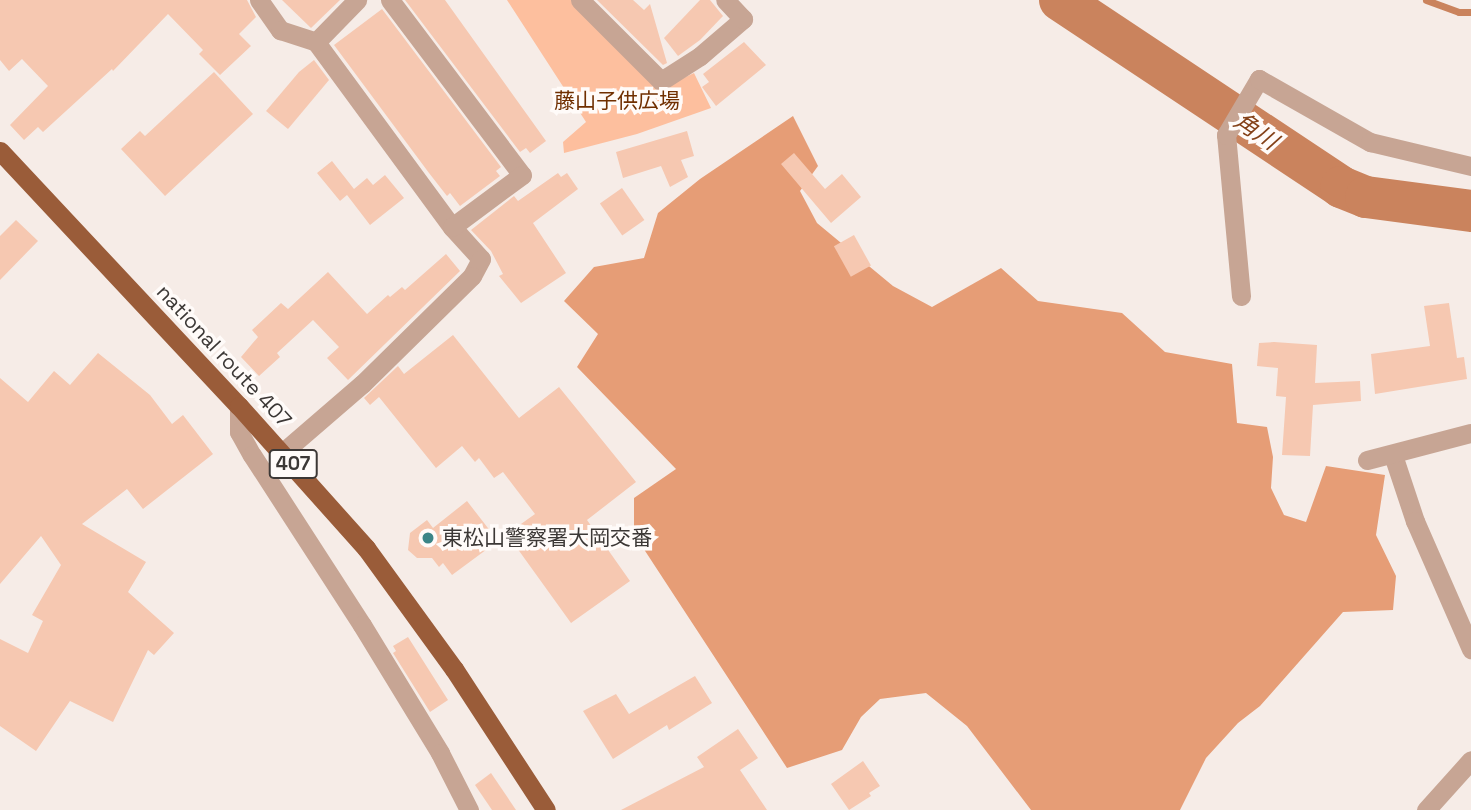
<!DOCTYPE html>
<html>
<head>
<meta charset="utf-8">
<style>
	body { margin:0 }
	#map { position:relative; width:1471px; height:810px; overflow:hidden; background:#f6ece7; font-family:"Space Grotesk","Noto Sans JP",sans-serif }
	div>[style] { position:absolute }
	.green>* { inset:0; background:#fdbf9e }
	.forest>* { inset:0; background:#e69d76 }
	.stream>* { height:7px; margin:-3.5px; padding:0 3.5px; transform-origin:3.5px; border-radius:3.5px; background:#ca835d }
	.river>* { height:42px; margin:-21px; padding:0 21px; transform-origin:21px; border-radius:21px; background:#ca835d }
	.building>* { inset:0; background:#f6c8b1; transform-origin:0 0 }
	.minor>* { height:19px; margin:-9.5px; padding:0 9.5px; transform-origin:9.5px; border-radius:9.5px; background:#c7a594 }
	.tertiary>* { height:19px; margin:-9.5px; padding:0 9.5px; transform-origin:9.5px; border-radius:9.5px; background:#c7a594 }
	.trunk>* { height:19px; margin:-9.5px; padding:0 9.5px; transform-origin:9.5px; border-radius:9.5px; background:#9a5c39 }
	.dots>* { width:19px; height:19px; translate:-50% -50%; box-sizing:border-box; border:4px solid #fffbf9; border-radius:50% }
	span { translate:-50% -50%; white-space:nowrap; text-align:center; line-height:1.15; -webkit-text-stroke:7px #fffbf9; paint-order:stroke }
	.shield-label span { padding:2px 5px; background:#fffbf9; border:2px solid; border-radius:5px; -webkit-text-stroke-width:0 }
	.shield-label { font-size:19px; color:#3c3836; font-weight:700 }
	.park-label { font-size:21px; color:#702f00 }
	.street-label { font-size:21px; color:#3c3836 }
	.poi-label { font-size:21px; color:#3c3836 }
	.left { translate:0 -50%; text-align:left }
	.water-label { font-size:23px; color:#844118; font-style:italic }
</style>
</head>
<body>
<div id="map">
	<div class="green">
		<i style="clip-path:polygon(507px 0,571px 0,658px 90px,694px 73px,711px 108px,637px 134px,564px 153px,563px 142px,586px 122px)"></i>
	</div>
	<div class="forest">
		<i style="clip-path:polygon(793px 116px,818px 166px,800px 191px,817px 223px,893px 286px,932px 307px,1001px 268px,1038px 301px,1122px 313px,1165px 352px,1232px 364px,1237px 423px,1267px 427px,1273px 457px,1271px 488px,1284px 515px,1306px 522px,1326px 466px,1385px 475px,1376px 535px,1396px 576px,1393px 610px,1343px 612px,1260px 706px,1238px 723px,1206px 758px,1180px 810px,1031px 810px,967px 726px,926px 693px,880px 699px,861px 717px,842px 750px,787px 768px,634px 534px,634px 498px,676px 469px,577px 367px,598px 334px,564px 301px,594px 267px,644px 258px,658px 213px,700px 179px)"></i>
	</div>
	<div class="stream">
		<i style="left:1426px;top:0;width:35px;rotate:20deg"></i>
		<i style="left:1459px;top:12px;width:12px"></i>
	</div>
	<div class="river">
		<i style="left:1060px;top:0;width:338px;rotate:33.6deg"></i>
		<i style="left:1341px;top:187px;width:27px;rotate:22deg"></i>
		<i style="left:1366px;top:197px;width:106px;rotate:7.6deg"></i>
	</div>
	<div class="building">
		<i style="clip-path:polygon(0 0,247px 0,256px 17px,239px 34px,251px 46px,220px 75px,199px 54px,203px 50px,168px 14px,113px 71px,112px 69px,43px 132px,38px 127px,24px 140px,10px 125px,48px 86px,22px 59px,9px 71px,0 60px)"></i>
		<i style="clip-path:polygon(282px 0,340px 0,311px 28px)"></i>
		<i style="clip-path:polygon(405px 0,445px 0,546px 141px,530px 153px,526px 148px,520px 152px)"></i>
		<i style="clip-path:polygon(597px 0,633px 0,644px 10px,650px 4px,667px 63px,663px 65px)"></i>
		<i style="clip-path:polygon(700px 0,710px 0,723px 16px,700px 40px,678px 56px,664px 38px)"></i>
		<i style="clip-path:polygon(382px 9px,501px 167px,496px 171px,500px 176px,460px 206px,450px 193px,447px 196px,429px 173px,334px 45px)"></i>
		<i style="clip-path:polygon(744px 42px,766px 65px,716px 106px,702px 87px,709px 82px,703px 74px)"></i>
		<i style="clip-path:polygon(314px 60px,329px 80px,288px 129px,266px 111px,299px 72px)"></i>
		<i style="clip-path:polygon(214px 72px,253px 114px,165px 196px,121px 149px,140px 131px,145px 136px)"></i>
		<i style="clip-path:polygon(687px 131px,694px 156px,681px 160px,688px 177px,670px 187px,661px 166px,623px 178px,616px 152px)"></i>
		<i style="clip-path:polygon(794px 153px,825px 189px,842px 174px,861px 197px,831px 223px,781px 164px)"></i>
		<i style="clip-path:polygon(332px 161px,354px 189px,367px 178px,373px 185px,385px 175px,404px 198px,370px 225px,347px 195px,340px 201px,317px 173px)"></i>
		<i style="clip-path:polygon(558px 173px,561px 177px,567px 173px,578px 189px,533px 223px,566px 273px,521px 303px,499px 276px,503px 274px,491px 251px,471px 230px,514px 196px,518px 201px)"></i>
		<i style="left:622px;top:188px;width:39px;height:27px;rotate:55deg"></i>
		<i style="clip-path:polygon(16px 220px,38px 241px,0 280px,0 236px)"></i>
		<i style="left:854px;top:235px;width:35px;height:23px;rotate:61deg"></i>
		<i style="clip-path:polygon(446px 254px,460px 271px,348px 380px,327px 358px,339px 347px,313px 320px,277px 353px,280px 357px,259px 376px,241px 357px,258px 337px,252px 330px,281px 303px,288px 309px,328px 272px,367px 314px,388px 295px,390px 297px,402px 287px,405px 290px)"></i>
		<i style="clip-path:polygon(1449px 303px,1457px 358px,1464px 357px,1467px 379px,1375px 394px,1371px 354px,1430px 346px,1424px 306px)"></i>
		<i style="clip-path:polygon(453px 335px,519px 418px,559px 387px,636px 482px,587px 520px,630px 581px,571px 623px,507px 534px,535px 514px,503px 472px,494px 478px,479px 458px,475px 462px,462px 446px,436px 468px,379px 397px,370px 405px,364px 398px,398px 366px,404px 374px)"></i>
		<i style="clip-path:polygon(1274px 342px,1317px 345px,1315px 383px,1360px 381px,1361px 401px,1313px 405px,1310px 456px,1282px 455px,1286px 397px,1276px 396px,1278px 368px,1257px 366px,1259px 343px)"></i>
		<i style="clip-path:polygon(98px 353px,150px 395px,172px 424px,183px 415px,213px 454px,143px 509px,127px 489px,82px 524px,146px 562px,128px 592px,174px 633px,154px 655px,148px 650px,113px 722px,70px 701px,36px 751px,0 726px,0 639px,28px 653px,43px 621px,32px 615px,61px 565px,41px 536px,0 584px,0 378px,28px 402px,54px 371px,70px 385px)"></i>
		<i style="clip-path:polygon(467px 501px,498px 541px,452px 575px,443px 563px,439px 567px,432px 558px,417px 558px,408px 550px,410px 533px,427px 520px,433px 528px)"></i>
		<i style="clip-path:polygon(408px 637px,448px 700px,430px 712px,393px 653px,396px 651px,393px 646px)"></i>
		<i style="clip-path:polygon(695px 676px,712px 703px,669px 730px,667px 725px,613px 759px,583px 711px,616px 694px,629px 714px)"></i>
		<i style="clip-path:polygon(738px 729px,758px 758px,740px 770px,767px 810px,621px 810px,704px 767px,697px 757px)"></i>
		<i style="clip-path:polygon(863px 761px,880px 786px,869px 793px,871px 796px,849px 810px,831px 784px)"></i>
		<i style="clip-path:polygon(491px 773px,516px 810px,492px 810px,475px 785px)"></i>
	</div>
	<div class="minor">
		<i style="left:259px;top:0;width:37px;rotate:55deg"></i>
		<i style="left:280px;top:30px;width:38px;rotate:18deg"></i>
		<i style="left:316px;top:42px;width:230px;rotate:53.7deg"></i>
		<i style="left:452px;top:227px;width:43px;rotate:47.8deg"></i>
		<i style="left:481px;top:259px;width:19px;rotate:118deg"></i>
		<i style="left:472px;top:276px;width:154px;rotate:135.5deg"></i>
		<i style="left:362px;top:384px;width:106px;rotate:139.2deg"></i>
		<i style="left:390px;top:0;width:219px;rotate:53deg"></i>
		<i style="left:522px;top:175px;width:87px;rotate:143.4deg"></i>
		<i style="left:580px;top:0;width:115px;rotate:45deg"></i>
		<i style="left:661px;top:81px;width:46px;rotate:-32.7deg"></i>
		<i style="left:700px;top:56px;width:57px;rotate:-40.7deg"></i>
		<i style="left:743px;top:19px;width:26px;rotate:-133deg"></i>
		<i style="left:316px;top:42px;width:59px;rotate:-45.7deg"></i>
		<i style="left:1241px;top:296px;width:162px;rotate:-95.3deg"></i>
		<i style="left:1226px;top:135px;width:65px;rotate:-59.5deg"></i>
		<i style="left:1259px;top:79px;width:128px;rotate:29.6deg"></i>
		<i style="left:1370px;top:142px;width:104px;rotate:13.4deg"></i>
		<i style="left:1393px;top:455px;width:70px;rotate:71.6deg"></i>
		<i style="left:1415px;top:521px;width:140px;rotate:66.4deg"></i>
		<i style="left:1367px;top:460px;width:107px;rotate:-14.6deg"></i>
		<i style="left:1426px;top:810px;width:67px;rotate:-48deg"></i>
	</div>
	<div class="tertiary">
		<i style="left:239px;top:406px;width:26px;rotate:90deg"></i>
		<i style="left:239px;top:432px;width:26px;rotate:61deg"></i>
		<i style="left:252px;top:455px;width:202px;rotate:57.1deg"></i>
		<i style="left:362px;top:625px;width:150px;rotate:58.6deg"></i>
		<i style="left:440px;top:753px;width:64px;rotate:63deg"></i>
	</div>
	<div class="trunk">
		<i style="left:0;top:151px;width:349px;rotate:46.9deg"></i>
		<i style="left:239px;top:406px;width:191px;rotate:48.2deg"></i>
		<i style="left:366px;top:548px;width:150px;rotate:54deg"></i>
		<i style="left:454px;top:669px;width:168px;rotate:56.9deg"></i>
	</div>
	<div class="dots">
		<i style="left:428px;top:538px;background:#3c8587"></i>
	</div>
	<div class="shield-label">
		<span style="left:293px;top:464px">407</span>
	</div>
	<div class="park-label">
		<span style="left:617px;top:101px">藤山子供広場</span>
	</div>
	<div class="street-label">
		<span style="left:224px;top:356px;rotate:47deg">national route 407</span>
	</div>
	<div class="poi-label">
		<span class="left" style="left:442px;top:538px">東松山警察署大岡交番</span>
	</div>
	<div class="water-label">
		<span style="left:1256px;top:131px;rotate:34deg">角川</span>
	</div>
</div>
</body>
</html>
